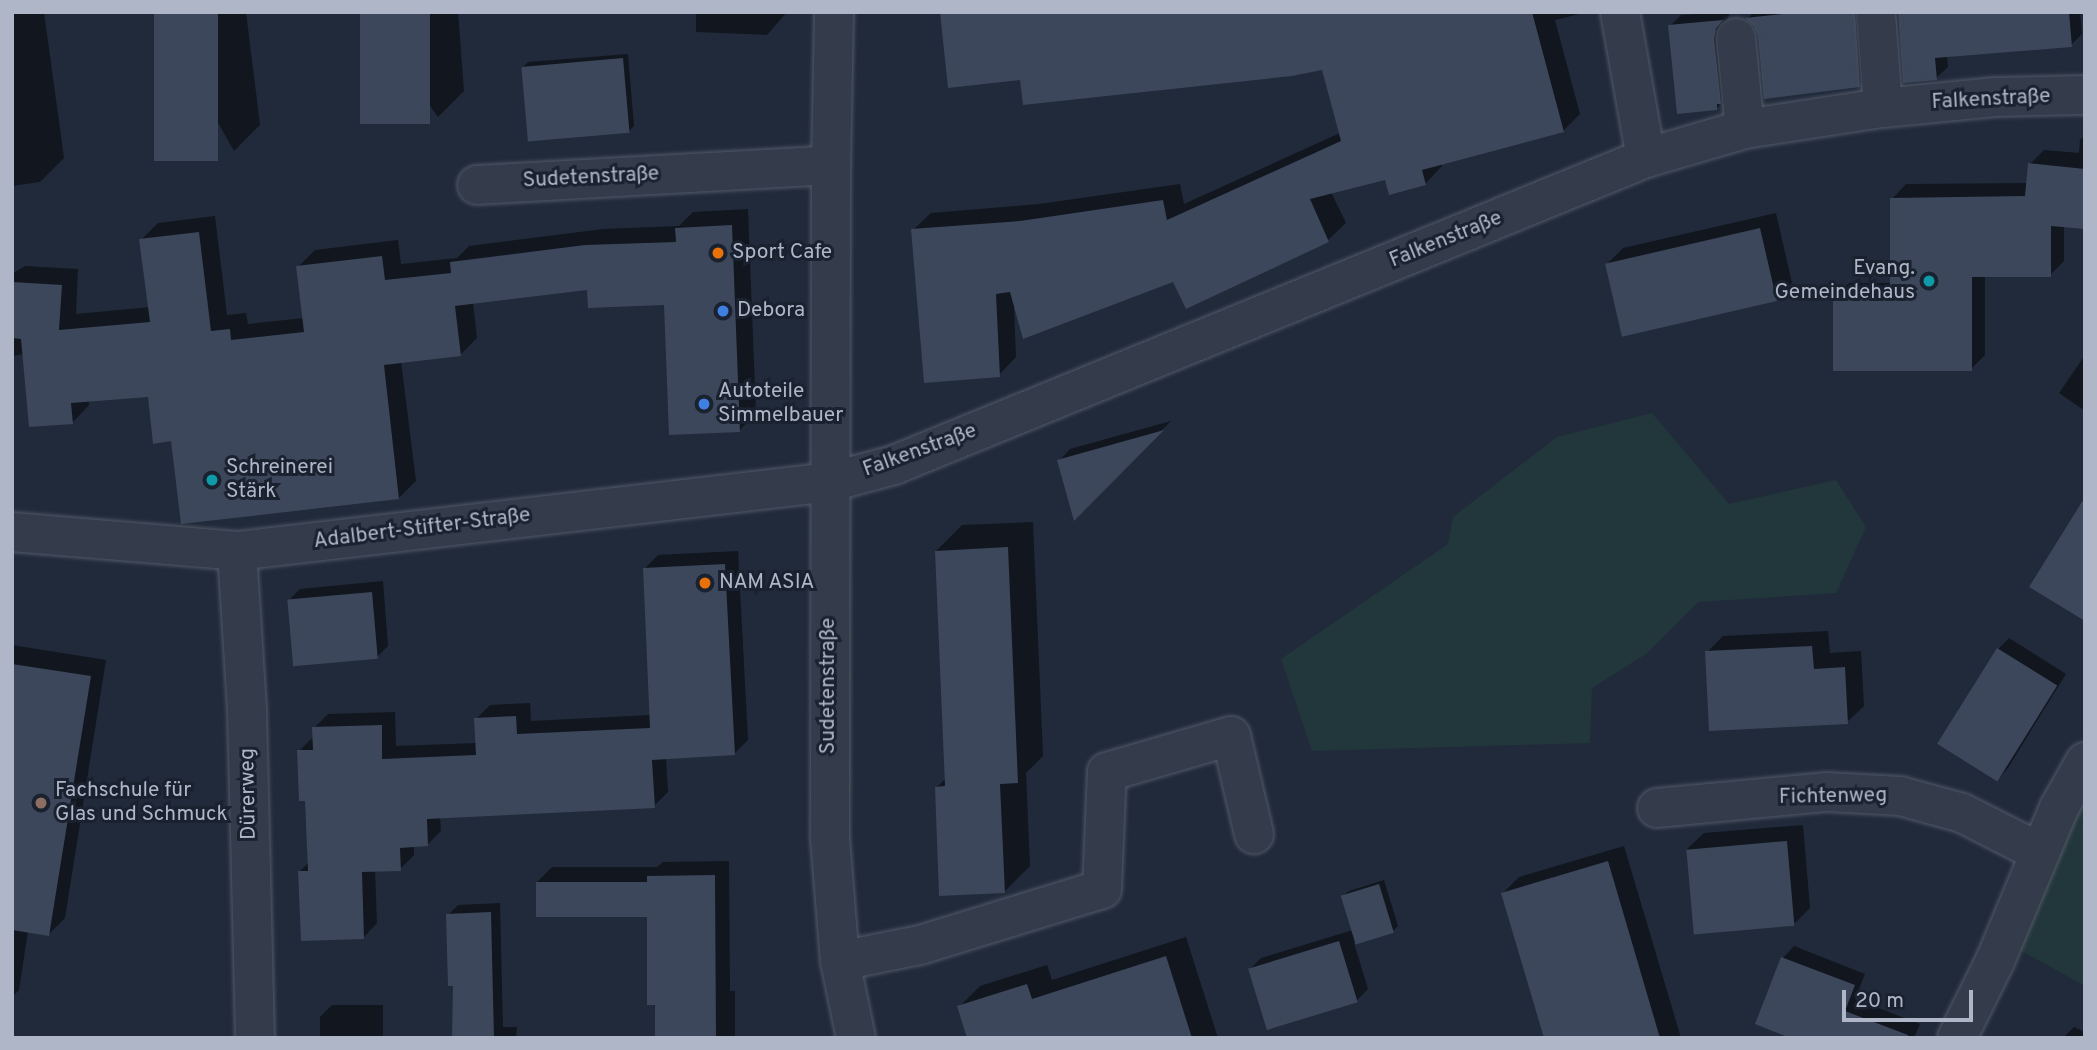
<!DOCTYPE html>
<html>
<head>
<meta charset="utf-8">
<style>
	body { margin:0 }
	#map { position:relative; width:2097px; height:1050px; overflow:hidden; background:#202a3a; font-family:Overpass,sans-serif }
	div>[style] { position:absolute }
	.green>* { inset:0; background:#22373b }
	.shadow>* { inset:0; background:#0007 }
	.building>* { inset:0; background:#3c475b; transform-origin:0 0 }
	.roads { filter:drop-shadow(0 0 2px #525968) drop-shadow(0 0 2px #525968) }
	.minor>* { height:38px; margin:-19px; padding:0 19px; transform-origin:19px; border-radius:19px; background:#343c4b }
	.dots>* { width:19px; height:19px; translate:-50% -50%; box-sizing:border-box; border:4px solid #1a212f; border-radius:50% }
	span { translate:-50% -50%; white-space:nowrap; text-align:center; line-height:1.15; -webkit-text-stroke:6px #1a212f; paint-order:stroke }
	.street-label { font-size:21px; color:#afb6c7 }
	.poi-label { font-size:21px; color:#afb6c7 }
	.left { translate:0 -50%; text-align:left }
	.right { translate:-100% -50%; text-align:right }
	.frame { position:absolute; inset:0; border:14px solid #afb6c7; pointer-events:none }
	.scale { position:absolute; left:1842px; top:990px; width:131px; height:32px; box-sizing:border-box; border:4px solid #afb6c7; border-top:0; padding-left:9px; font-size:21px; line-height:24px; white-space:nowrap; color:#afb6c7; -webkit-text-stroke:5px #1a212f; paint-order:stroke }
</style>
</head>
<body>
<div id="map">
	<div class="green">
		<i style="clip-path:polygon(1652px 413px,1729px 504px,1836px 480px,1866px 527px,1836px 593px,1698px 602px,1646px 654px,1592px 688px,1590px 743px,1312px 751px,1281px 659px,1448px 544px,1453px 517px,1557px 437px)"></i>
		<i style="clip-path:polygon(2085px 788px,2085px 986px,2016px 948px)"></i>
	</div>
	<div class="shadow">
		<i style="clip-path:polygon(12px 12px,44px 12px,64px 158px,40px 182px,12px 186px)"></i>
		<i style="clip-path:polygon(156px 12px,246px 12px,260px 125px,234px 151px)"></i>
		<i style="clip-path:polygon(362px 12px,458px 12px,464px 91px,438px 117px)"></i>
		<i style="clip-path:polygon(696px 12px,787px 12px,767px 35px,696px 32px)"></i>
		<i style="clip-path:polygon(942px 12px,1587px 12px,1555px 20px,1580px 114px,1563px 131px,1441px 163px,1442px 166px,1425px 184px,1386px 178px,1331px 192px,1346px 223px,1328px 240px,1187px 306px,1174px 280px,1014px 308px,1016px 357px,999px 375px,913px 230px,931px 213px,1039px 204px,1180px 184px,1184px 204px,1340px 133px,1323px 68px,1022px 78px)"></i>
		<i style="clip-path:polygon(1730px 12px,1725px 27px,1728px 97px,1716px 109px,1670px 26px,1681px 15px)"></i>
		<i style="clip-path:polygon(1754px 12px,1867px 12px,1870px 74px,1859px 85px,1759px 35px,1756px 25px,1748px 18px)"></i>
		<i style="clip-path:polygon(1897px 12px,2080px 12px,2082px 34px,2071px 45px,1947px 56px,1948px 67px,1936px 78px,1905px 81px)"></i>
		<i style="clip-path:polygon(628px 54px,634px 126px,628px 132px,523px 67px,528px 62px)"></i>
		<i style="clip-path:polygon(2085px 135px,2085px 227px,2064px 226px,2064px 261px,2050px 275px,1985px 275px,1985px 355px,1971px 369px,1835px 297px,1849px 283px,1892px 283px,1892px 199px,1906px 184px,2028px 183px,2030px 164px,2044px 150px,2079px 153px,2080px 140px)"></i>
		<i style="clip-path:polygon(748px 209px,756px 413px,740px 430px,665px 303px,588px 288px,473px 302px,477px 338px,460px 355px,401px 361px,416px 481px,399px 498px,173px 439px,149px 395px,89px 400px,89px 405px,73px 422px,24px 354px,12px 356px,12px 274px,25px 266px,78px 269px,76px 314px,150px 307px,141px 240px,158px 223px,215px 216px,227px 315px,246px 313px,248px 324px,304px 318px,298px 267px,315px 250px,398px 240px,401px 264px,457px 258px,469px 246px,603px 229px,679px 226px,693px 212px)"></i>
		<i style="clip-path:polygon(1776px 213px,1792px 283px,1776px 299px,1607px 264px,1623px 248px)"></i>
		<i style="clip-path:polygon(2085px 355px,2085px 411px,2059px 393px)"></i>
		<i style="clip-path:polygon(1171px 421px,1075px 518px,1059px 461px,1070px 449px)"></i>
		<i style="clip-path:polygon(1033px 522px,1043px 756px,1026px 773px,1030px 866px,1004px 892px,936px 788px,946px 778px,936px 551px,962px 525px)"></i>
		<i style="clip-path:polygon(738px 551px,748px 740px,734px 754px,666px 757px,668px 792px,654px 806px,440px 817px,441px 831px,427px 845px,414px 845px,414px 855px,400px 869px,375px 870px,377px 923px,364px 937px,300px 871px,309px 862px,306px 799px,299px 751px,313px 737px,314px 728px,328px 714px,395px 712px,396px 746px,477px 743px,476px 719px,490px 705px,530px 703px,531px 721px,652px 715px,644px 569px,658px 555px)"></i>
		<i style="clip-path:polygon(383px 581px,388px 646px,377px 657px,289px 600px,300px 589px)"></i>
		<i style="clip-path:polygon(1828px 631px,1830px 653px,1861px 651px,1864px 706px,1847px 722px,1707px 652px,1723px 636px)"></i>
		<i style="clip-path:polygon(2009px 638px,2066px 674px,2008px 768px,1997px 780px,1998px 649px)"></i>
		<i style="clip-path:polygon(12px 645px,106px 660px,65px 918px,49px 934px,28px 931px,19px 990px,12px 997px)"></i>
		<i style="clip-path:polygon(1803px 825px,1810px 908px,1793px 925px,1687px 849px,1704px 833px)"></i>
		<i style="clip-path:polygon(1624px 846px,1681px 1038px,1546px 1038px,1503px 893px,1519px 877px)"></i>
		<i style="clip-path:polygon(729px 861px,730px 991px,735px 991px,735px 1038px,657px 1038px,648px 915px,537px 882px,552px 867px,657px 867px,663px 862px)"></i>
		<i style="clip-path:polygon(1384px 880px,1398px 926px,1393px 931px,1354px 943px,1368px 989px,1357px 1000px,1250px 969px,1261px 958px,1353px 930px,1343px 896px,1349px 891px)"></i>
		<i style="clip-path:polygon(500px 903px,503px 1027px,517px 1027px,516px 1038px,454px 1038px,455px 984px,448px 915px,458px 905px)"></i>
		<i style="clip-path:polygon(1186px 937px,1218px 1038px,969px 1038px,959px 1007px,980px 986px,1047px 965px,1052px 980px)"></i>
		<i style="clip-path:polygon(1794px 946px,1865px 974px,1855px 999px,1920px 1024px,1914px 1038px,1795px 1038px,1757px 1023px,1783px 958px)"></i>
		<i style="clip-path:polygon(332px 1005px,383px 1005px,383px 1038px,320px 1038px,320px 1017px)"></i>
		<i style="clip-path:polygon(2074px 1027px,2085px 1032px,2085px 1038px,2063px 1038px)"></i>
	</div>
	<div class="building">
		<i style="left:154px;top:12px;width:64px;height:149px"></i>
		<i style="left:360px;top:12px;width:70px;height:112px"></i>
		<i style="clip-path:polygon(940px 12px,1532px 12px,1564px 132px,1422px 170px,1426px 185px,1389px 195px,1385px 180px,1310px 199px,1329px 242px,1186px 309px,1173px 282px,1023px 339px,1010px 292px,996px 294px,1000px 377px,924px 383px,911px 229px,1020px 221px,1163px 200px,1167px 220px,1341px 141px,1322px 70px,1292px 76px,1023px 105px,1020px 80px,948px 88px)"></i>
		<i style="clip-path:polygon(1802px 12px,1855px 12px,1860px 87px,1764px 99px,1758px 36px,1754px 26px,1745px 18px)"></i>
		<i style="clip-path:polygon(1898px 12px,2069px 12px,2072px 47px,1935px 58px,1937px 80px,1903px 83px)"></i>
		<i style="clip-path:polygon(1723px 20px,1716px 28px,1714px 39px,1721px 104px,1717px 104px,1717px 110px,1677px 114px,1668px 25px)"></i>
		<i style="left:623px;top:58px;width:75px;height:102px;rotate:85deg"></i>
		<i style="clip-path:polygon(2028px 163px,2085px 169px,2085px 229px,2051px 226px,2051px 277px,1972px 277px,1972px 371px,1833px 371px,1833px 296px,1890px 296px,1890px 198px,2025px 196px)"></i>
		<i style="clip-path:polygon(732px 225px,740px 432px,669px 435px,664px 305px,588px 308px,587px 290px,455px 306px,461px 356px,384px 365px,399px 499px,181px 524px,171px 441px,153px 444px,148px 397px,71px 403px,73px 424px,29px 427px,21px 339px,12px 338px,12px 282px,62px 285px,59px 330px,150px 322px,139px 239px,199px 232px,211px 331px,230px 329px,231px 340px,304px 332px,296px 266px,382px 256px,385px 280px,451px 273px,450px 262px,585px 245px,676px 242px,675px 228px)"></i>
		<i style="left:1760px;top:228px;width:75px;height:159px;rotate:77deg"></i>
		<i style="clip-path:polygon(1164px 430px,1074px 521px,1057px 460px)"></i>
		<i style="clip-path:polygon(2085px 497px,2085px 621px,2029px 587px)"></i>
		<i style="clip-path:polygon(1008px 547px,1018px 783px,1000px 784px,1005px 893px,939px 896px,935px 787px,945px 786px,935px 551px)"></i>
		<i style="clip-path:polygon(725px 564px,735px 755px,652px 760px,655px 808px,427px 819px,428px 846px,400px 848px,401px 871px,362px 872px,364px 939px,301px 941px,298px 871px,308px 871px,305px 801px,299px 801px,297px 750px,313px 750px,312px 727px,382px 725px,382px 759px,476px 755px,474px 718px,516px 716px,517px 734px,650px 728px,643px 568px)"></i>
		<i style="left:372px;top:592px;width:67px;height:85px;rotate:85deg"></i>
		<i style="clip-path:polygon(1812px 646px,1814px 669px,1845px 667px,1848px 724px,1709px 731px,1705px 651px)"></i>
		<i style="left:1997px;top:648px;width:71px;height:113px;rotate:32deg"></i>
		<i style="clip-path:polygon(12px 664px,91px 676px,49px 936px,12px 930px)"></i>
		<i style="left:1787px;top:841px;width:85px;height:101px;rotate:85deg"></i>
		<i style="clip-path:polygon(1608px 861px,1660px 1038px,1544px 1038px,1501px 893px)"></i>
		<i style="clip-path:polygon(715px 875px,716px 1038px,655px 1038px,655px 1005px,647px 1005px,647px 917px,536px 917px,536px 882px,647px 882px,647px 876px)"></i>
		<i style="left:1379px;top:884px;width:51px;height:40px;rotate:73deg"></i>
		<i style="clip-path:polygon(491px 912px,494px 1038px,452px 1038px,453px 986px,448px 986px,446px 914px)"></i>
		<i style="left:1339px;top:941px;width:64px;height:95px;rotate:73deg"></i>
		<i style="clip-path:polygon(1166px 956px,1192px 1038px,967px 1038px,957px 1006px,1027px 984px,1032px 999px)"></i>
		<i style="clip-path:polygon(1781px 957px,1855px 985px,1845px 1011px,1908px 1035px,1908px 1038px,1790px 1038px,1755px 1024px)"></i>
	</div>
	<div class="roads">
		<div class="minor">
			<i style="left:834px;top:12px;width:153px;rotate:91.1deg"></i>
			<i style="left:831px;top:165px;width:673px;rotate:90.09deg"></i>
			<i style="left:830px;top:838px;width:123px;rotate:85.4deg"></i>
			<i style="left:840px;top:961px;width:79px;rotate:78.3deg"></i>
			<i style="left:1620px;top:12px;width:148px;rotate:79.9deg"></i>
			<i style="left:1876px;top:14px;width:94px;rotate:85.7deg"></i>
			<i style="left:1736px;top:38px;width:91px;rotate:84.4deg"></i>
			<i style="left:477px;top:185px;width:355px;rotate:-3.2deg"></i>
			<i style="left:12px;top:532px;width:226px;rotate:4.8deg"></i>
			<i style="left:237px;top:551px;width:598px;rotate:-6.63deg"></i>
			<i style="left:831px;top:482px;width:65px;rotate:-15.1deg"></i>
			<i style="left:894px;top:465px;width:812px;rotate:-22.21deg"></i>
			<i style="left:1646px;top:158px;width:103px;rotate:-16.3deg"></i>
			<i style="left:1745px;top:129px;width:140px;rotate:-8.7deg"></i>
			<i style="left:1883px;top:108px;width:113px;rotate:-5.6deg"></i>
			<i style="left:1995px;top:97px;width:90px;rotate:-1.3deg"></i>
			<i style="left:237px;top:551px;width:160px;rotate:86.4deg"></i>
			<i style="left:247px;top:711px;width:327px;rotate:88.6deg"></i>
			<i style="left:1657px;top:808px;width:171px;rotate:-5.4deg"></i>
			<i style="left:1827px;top:792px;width:73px;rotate:3.1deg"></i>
			<i style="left:1900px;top:796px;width:64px;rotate:15.3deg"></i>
			<i style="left:1962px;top:813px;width:86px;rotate:26.9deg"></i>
			<i style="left:840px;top:961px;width:82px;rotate:-11.3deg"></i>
			<i style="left:920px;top:945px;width:190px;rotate:-17.1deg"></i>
			<i style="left:1102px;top:889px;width:117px;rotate:-87.6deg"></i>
			<i style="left:1107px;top:772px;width:129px;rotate:-16.2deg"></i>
			<i style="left:1231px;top:736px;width:101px;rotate:76.8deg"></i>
			<i style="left:1957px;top:1038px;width:86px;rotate:-63.7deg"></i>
			<i style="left:1995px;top:961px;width:166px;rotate:-67.3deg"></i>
			<i style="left:2059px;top:808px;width:53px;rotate:-60.5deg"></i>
		</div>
	</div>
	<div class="dots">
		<i style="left:718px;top:253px;background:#e8710a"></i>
		<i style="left:1929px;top:281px;background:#0f9aa8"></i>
		<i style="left:723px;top:311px;background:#3f7fe0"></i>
		<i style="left:704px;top:404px;background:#3f7fe0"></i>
		<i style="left:212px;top:480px;background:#0f9aa8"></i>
		<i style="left:705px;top:583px;background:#e8710a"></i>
		<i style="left:41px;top:803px;background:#8d6e63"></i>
	</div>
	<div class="street-label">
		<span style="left:1991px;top:100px;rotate:-3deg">Falkenstraße</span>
		<span style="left:591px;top:178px;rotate:-3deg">Sudetenstraße</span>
		<span style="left:1446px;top:240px;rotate:-22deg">Falkenstraße</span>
		<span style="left:920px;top:451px;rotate:-20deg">Falkenstraße</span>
		<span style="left:422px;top:529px;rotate:-7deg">Adalbert-Stifter-Straße</span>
		<span style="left:829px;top:686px;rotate:-90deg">Sudetenstraße</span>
		<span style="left:249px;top:794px;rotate:-91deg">Dürerweg</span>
		<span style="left:1833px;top:797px;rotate:-1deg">Fichtenweg</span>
	</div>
	<div class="poi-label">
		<span class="left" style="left:732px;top:253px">Sport Cafe</span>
		<span class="right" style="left:1915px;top:281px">Evang.<br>Gemeindehaus</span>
		<span class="left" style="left:737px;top:311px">Debora</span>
		<span class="left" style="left:718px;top:404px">Autoteile<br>Simmelbauer</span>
		<span class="left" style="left:226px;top:480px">Schreinerei<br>Stärk</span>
		<span class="left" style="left:719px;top:583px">NAM ASIA</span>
		<span class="left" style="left:55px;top:803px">Fachschule für<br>Glas und Schmuck</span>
	</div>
	<div class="frame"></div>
	<div class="scale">20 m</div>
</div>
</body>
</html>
